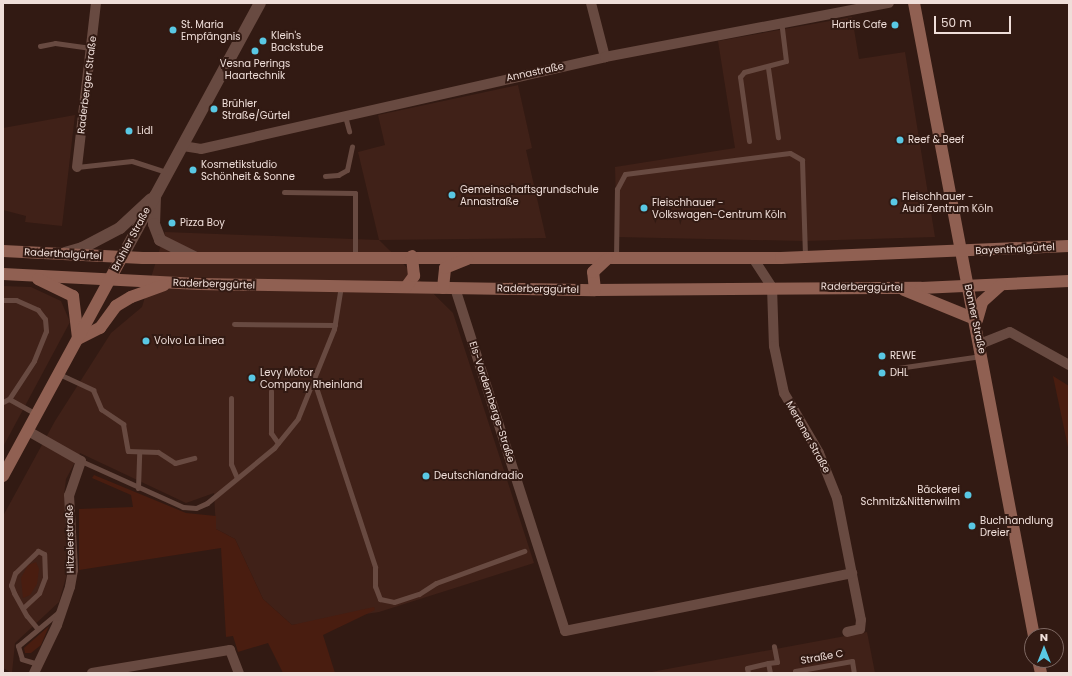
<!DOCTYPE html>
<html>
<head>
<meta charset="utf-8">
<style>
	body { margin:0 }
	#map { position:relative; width:1072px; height:676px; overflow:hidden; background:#321a13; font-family:Poppins,sans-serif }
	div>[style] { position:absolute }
	.built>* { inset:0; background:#402118 }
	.green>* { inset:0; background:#491d10 }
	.service>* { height:5px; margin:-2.5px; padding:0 2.5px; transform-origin:2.5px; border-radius:2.5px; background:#684a41 }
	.minor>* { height:10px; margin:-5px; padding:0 5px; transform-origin:5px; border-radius:5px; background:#684a41 }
	.tertiary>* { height:12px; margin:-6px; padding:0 6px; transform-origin:6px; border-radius:6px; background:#684a41 }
	.secondary>* { height:12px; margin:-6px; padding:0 6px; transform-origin:6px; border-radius:6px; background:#906052 }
	.dots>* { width:11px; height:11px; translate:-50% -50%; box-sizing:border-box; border:2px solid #321a13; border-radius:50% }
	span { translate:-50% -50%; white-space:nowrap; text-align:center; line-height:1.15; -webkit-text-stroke:4px #321a13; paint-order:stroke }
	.poi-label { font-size:10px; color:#efded9 }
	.left { translate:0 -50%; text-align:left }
	.right { translate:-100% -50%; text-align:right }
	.street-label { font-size:10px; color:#efded9 }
	.frame { position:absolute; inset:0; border:4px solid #efded9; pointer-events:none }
	.north { position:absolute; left:1024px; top:628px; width:40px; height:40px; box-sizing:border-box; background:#321a13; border:1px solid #7e6862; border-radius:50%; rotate:0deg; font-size:11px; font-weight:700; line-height:16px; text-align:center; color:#efded9 }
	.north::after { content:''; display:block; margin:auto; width:14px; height:18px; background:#59c8e4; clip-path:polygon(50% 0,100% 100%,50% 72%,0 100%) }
	.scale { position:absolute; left:934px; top:16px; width:77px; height:18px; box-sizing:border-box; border:2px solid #efded9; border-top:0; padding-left:5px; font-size:12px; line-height:14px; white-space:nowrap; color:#efded9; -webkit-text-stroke:3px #321a13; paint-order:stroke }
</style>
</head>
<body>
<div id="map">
	<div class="built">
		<i style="clip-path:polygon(852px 17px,859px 59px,905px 52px,935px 237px,804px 241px,617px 237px,615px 167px,735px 148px,718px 41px)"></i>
		<i style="clip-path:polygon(518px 85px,532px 148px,526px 150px,546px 238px,379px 240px,453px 313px,534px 563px,379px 612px,292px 625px,263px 599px,235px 539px,216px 529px,214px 493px,186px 503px,80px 453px,66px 479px,64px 495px,68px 570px,59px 602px,15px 643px,12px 673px,3px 668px,3px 516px,55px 421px,111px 333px,142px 307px,165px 232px,379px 240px,358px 152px,385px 145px,378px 115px)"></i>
		<i style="clip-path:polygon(75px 115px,62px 226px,25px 222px,26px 216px,3px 210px,3px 128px)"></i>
		<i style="clip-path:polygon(3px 286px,31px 287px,61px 301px,70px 322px,3px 447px)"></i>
		<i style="clip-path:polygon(867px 632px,875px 673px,646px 673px)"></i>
	</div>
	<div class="green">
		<i style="clip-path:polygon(1053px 376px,1069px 386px,1069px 452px)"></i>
		<i style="clip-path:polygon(94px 475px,186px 513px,216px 516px,216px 529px,235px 539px,263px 599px,292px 625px,374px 607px,375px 610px,323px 635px,335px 673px,283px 673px,268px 643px,238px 652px,233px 636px,226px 637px,221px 548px,79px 570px,79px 509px,133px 507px,131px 495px,92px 478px)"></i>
		<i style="clip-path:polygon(36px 562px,39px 569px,37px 584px,30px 595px,23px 598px,21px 578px,28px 565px)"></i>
		<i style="clip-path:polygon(49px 626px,41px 645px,31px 653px,25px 653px,24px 648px)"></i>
	</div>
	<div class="service">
		<i style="left:40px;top:46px;width:15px;rotate:-11deg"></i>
		<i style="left:55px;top:43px;width:36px;rotate:8deg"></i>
		<i style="left:768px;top:68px;width:70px;rotate:81.8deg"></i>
		<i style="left:345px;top:116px;width:16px;rotate:75deg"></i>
		<i style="left:749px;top:141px;width:65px;rotate:-98deg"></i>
		<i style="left:740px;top:77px;width:6px;rotate:-51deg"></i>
		<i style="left:744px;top:72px;width:43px;rotate:-14.7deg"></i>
		<i style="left:786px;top:61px;width:38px;rotate:-97deg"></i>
		<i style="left:77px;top:167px;width:55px;rotate:-6.2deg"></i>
		<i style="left:132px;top:161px;width:38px;rotate:18deg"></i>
		<i style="left:325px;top:176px;width:13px;rotate:-4deg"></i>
		<i style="left:338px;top:175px;width:10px;rotate:-29deg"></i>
		<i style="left:347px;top:170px;width:24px;rotate:-78deg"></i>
		<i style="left:284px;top:192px;width:71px;rotate:0.8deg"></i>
		<i style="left:355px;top:193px;width:66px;rotate:90deg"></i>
		<i style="left:616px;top:259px;width:70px;rotate:-89.2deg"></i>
		<i style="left:617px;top:189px;width:17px;rotate:-62deg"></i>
		<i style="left:625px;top:174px;width:166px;rotate:-7.3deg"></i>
		<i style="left:790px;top:153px;width:14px;rotate:30deg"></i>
		<i style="left:802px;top:160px;width:96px;rotate:88.2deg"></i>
		<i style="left:3px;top:300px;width:13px"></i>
		<i style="left:16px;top:300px;width:24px;rotate:24deg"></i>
		<i style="left:38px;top:310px;width:11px;rotate:52deg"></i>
		<i style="left:45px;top:319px;width:12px;rotate:85deg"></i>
		<i style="left:46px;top:331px;width:32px;rotate:112deg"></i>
		<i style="left:34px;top:361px;width:45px;rotate:123.3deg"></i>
		<i style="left:234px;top:324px;width:101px;rotate:0.6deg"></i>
		<i style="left:898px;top:368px;width:84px;rotate:-8.2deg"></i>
		<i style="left:59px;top:374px;width:38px;rotate:25deg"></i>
		<i style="left:93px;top:390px;width:21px;rotate:67deg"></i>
		<i style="left:101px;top:409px;width:27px;rotate:34deg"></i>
		<i style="left:123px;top:424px;width:27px;rotate:80deg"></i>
		<i style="left:128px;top:451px;width:30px;rotate:2deg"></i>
		<i style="left:158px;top:452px;width:20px;rotate:33deg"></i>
		<i style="left:175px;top:463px;width:20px;rotate:-15deg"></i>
		<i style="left:314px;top:381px;width:196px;rotate:71.8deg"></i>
		<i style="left:375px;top:567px;width:19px;rotate:90deg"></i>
		<i style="left:375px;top:586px;width:14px;rotate:69deg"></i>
		<i style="left:380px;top:599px;width:14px;rotate:12deg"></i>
		<i style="left:394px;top:602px;width:26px;rotate:-18deg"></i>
		<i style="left:419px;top:594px;width:20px;rotate:-33deg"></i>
		<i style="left:436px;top:583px;width:94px;rotate:-20deg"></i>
		<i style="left:271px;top:391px;width:42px;rotate:90deg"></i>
		<i style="left:271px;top:433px;width:12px;rotate:55deg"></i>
		<i style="left:231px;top:398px;width:66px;rotate:90deg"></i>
		<i style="left:231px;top:464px;width:15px;rotate:67deg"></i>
		<i style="left:3px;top:402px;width:7px;rotate:-27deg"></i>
		<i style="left:9px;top:399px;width:31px;rotate:29deg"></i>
		<i style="left:81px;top:461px;width:112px;rotate:24.3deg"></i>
		<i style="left:183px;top:507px;width:13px;rotate:4deg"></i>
		<i style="left:196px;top:508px;width:12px;rotate:-24deg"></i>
		<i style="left:207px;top:503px;width:87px;rotate:-39.4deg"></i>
		<i style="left:274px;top:448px;width:38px;rotate:-51deg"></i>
		<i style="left:298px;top:418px;width:96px;rotate:-68deg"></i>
		<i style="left:334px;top:329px;width:44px;rotate:-80.8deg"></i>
		<i style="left:138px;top:488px;width:36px;rotate:-88deg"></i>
		<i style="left:23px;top:608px;width:22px;rotate:-43deg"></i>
		<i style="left:39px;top:593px;width:17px;rotate:-69deg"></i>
		<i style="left:45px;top:577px;width:23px;rotate:-92deg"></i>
		<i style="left:44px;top:554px;width:7px;rotate:-153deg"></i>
		<i style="left:38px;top:551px;width:32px;rotate:136deg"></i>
		<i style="left:15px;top:573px;width:13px;rotate:108deg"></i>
		<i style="left:11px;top:585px;width:9px;rotate:69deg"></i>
		<i style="left:14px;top:593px;width:26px;rotate:61deg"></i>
		<i style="left:27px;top:616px;width:17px;rotate:50deg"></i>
		<i style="left:38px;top:664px;width:17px;rotate:-163deg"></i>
		<i style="left:22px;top:659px;width:14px;rotate:-107deg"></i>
		<i style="left:18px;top:646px;width:55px;rotate:-39.8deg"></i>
		<i style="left:795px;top:671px;width:58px;rotate:-10deg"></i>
		<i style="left:852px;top:661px;width:12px;rotate:81deg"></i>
		<i style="left:748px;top:673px;width:5px;rotate:-101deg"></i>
		<i style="left:747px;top:668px;width:22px;rotate:-13deg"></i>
		<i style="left:770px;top:673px;width:10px;rotate:-101deg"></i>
		<i style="left:768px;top:663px;width:9px;rotate:-6deg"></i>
		<i style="left:777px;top:662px;width:16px;rotate:-101deg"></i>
	</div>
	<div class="minor">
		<i style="left:591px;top:3px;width:56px;rotate:75.5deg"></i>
		<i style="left:183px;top:146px;width:18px;rotate:9deg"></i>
		<i style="left:201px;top:149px;width:414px;rotate:-12.8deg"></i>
		<i style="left:605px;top:57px;width:289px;rotate:-10.8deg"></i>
		<i style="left:77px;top:167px;width:165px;rotate:-83.4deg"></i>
		<i style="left:753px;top:258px;width:35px;rotate:57deg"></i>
		<i style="left:772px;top:287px;width:59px;rotate:88.1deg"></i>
		<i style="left:774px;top:346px;width:48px;rotate:78deg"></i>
		<i style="left:784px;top:393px;width:69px;rotate:59.7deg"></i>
		<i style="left:819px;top:453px;width:48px;rotate:68.2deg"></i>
		<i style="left:837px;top:498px;width:124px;rotate:78.9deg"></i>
		<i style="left:861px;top:620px;width:9px;rotate:96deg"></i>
		<i style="left:860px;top:629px;width:13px;rotate:167deg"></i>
		<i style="left:455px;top:288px;width:360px;rotate:72.2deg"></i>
		<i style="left:565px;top:631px;width:293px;rotate:-11.4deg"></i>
		<i style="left:980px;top:344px;width:32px;rotate:-22deg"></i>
		<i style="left:1010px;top:332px;width:68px;rotate:29.2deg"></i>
		<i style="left:28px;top:431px;width:61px;rotate:29.5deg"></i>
		<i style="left:81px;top:461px;width:36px;rotate:109deg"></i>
		<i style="left:69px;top:495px;width:75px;rotate:86.9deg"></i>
		<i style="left:73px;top:570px;width:17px;rotate:100deg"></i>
		<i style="left:70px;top:587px;width:40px;rotate:108.9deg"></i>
		<i style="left:57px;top:625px;width:53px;rotate:115.6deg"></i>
		<i style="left:92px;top:673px;width:140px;rotate:-9.5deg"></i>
		<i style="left:230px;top:650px;width:25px;rotate:69deg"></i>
	</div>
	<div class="tertiary">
		<i style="left:155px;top:196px;width:28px;rotate:92deg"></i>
		<i style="left:154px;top:224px;width:17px;rotate:69deg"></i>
		<i style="left:160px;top:240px;width:40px;rotate:26.6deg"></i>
		<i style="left:65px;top:253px;width:18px;rotate:-16deg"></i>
		<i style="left:82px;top:248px;width:43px;rotate:-27.8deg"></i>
		<i style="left:120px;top:228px;width:42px;rotate:-43.1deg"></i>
		<i style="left:122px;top:257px;width:289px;rotate:-61.5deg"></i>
	</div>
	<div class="secondary">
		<i style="left:914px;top:3px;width:644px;rotate:79.27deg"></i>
		<i style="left:3px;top:251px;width:140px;rotate:2.9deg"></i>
		<i style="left:143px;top:258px;width:638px"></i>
		<i style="left:781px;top:258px;width:288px;rotate:-2.4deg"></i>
		<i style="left:3px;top:274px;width:196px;rotate:2.9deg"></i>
		<i style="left:199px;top:284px;width:396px;rotate:0.9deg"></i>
		<i style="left:595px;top:290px;width:326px;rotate:-0.4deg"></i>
		<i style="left:921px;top:288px;width:148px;rotate:-2.7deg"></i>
		<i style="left:38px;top:279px;width:39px;rotate:26deg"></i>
		<i style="left:73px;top:296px;width:42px;rotate:83.2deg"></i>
		<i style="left:406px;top:287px;width:14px;rotate:-54deg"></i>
		<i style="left:414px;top:276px;width:20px;rotate:-96deg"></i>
		<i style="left:443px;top:288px;width:20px;rotate:-84deg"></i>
		<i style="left:445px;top:268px;width:24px;rotate:-22deg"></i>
		<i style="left:595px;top:290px;width:18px;rotate:-96deg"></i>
		<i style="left:593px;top:272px;width:19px;rotate:-43deg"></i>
		<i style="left:904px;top:290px;width:77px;rotate:22.2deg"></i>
		<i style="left:977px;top:320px;width:19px;rotate:-74deg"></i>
		<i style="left:982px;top:302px;width:25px;rotate:-42deg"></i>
		<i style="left:78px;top:339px;width:25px;rotate:-27deg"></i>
		<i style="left:100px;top:328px;width:27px;rotate:-54deg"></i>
		<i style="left:116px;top:306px;width:17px;rotate:-31deg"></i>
		<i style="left:131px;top:297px;width:35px;rotate:-20deg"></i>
		<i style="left:3px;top:476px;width:249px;rotate:-61.5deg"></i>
		<i style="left:1038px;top:660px;width:13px;rotate:77deg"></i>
	</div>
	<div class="dots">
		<i style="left:895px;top:25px;background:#59c8e4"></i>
		<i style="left:173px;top:30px;background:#59c8e4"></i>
		<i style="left:263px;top:41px;background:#59c8e4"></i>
		<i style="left:255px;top:51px;background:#59c8e4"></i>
		<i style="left:214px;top:109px;background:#59c8e4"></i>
		<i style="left:129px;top:131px;background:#59c8e4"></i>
		<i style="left:900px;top:140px;background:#59c8e4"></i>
		<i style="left:193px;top:170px;background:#59c8e4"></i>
		<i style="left:452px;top:195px;background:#59c8e4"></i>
		<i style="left:894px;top:202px;background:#59c8e4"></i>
		<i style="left:644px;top:208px;background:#59c8e4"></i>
		<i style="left:172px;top:223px;background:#59c8e4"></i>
		<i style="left:146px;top:341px;background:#59c8e4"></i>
		<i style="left:882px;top:356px;background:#59c8e4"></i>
		<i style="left:882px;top:373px;background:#59c8e4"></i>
		<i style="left:252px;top:378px;background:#59c8e4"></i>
		<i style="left:426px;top:476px;background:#59c8e4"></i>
		<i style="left:968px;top:495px;background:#59c8e4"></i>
		<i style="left:972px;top:526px;background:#59c8e4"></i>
	</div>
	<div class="poi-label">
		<span class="left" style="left:181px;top:30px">St. Maria<br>Empfängnis</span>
		<span class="right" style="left:887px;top:25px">Hartis Cafe</span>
		<span class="left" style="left:271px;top:41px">Klein's<br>Backstube</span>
		<span style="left:255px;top:69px">Vesna Perings<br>Haartechnik</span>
		<span class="left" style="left:222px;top:109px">Brühler<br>Straße/Gürtel</span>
		<span class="left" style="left:137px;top:131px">Lidl</span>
		<span class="left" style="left:908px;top:140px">Reef &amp; Beef</span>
		<span class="left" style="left:201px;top:170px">Kosmetikstudio<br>Schönheit &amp; Sonne</span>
		<span class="left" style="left:460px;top:195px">Gemeinschaftsgrundschule<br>Annastraße</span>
		<span class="left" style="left:902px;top:202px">Fleischhauer -<br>Audi Zentrum Köln</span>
		<span class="left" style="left:652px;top:208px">Fleischhauer -<br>Volkswagen-Centrum Köln</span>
		<span class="left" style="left:180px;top:223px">Pizza Boy</span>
		<span class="left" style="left:154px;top:341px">Volvo La Linea</span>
		<span class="left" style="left:890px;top:356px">REWE</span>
		<span class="left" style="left:260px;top:378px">Levy Motor<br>Company Rheinland</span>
		<span class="left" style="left:890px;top:373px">DHL</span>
		<span class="left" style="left:434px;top:476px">Deutschlandradio</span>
		<span class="right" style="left:960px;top:495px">Bäckerei<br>Schmitz&amp;Nittenwilm</span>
		<span class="left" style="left:980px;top:526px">Buchhandlung<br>Dreier</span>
	</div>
	<div class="street-label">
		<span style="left:535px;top:72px;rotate:-12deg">Annastraße</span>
		<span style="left:87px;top:85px;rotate:-83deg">Raderberger Straße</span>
		<span style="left:131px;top:239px;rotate:-62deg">Brühler Straße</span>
		<span style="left:1015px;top:249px;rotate:-3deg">Bayenthalgürtel</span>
		<span style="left:63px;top:254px;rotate:3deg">Raderthalgürtel</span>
		<span style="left:214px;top:284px;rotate:2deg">Raderberggürtel</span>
		<span style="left:862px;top:287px;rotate:1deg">Raderberggürtel</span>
		<span style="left:538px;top:289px;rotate:1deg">Raderberggürtel</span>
		<span style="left:975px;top:319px;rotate:78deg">Bonner Straße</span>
		<span style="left:492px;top:402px;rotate:72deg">Els-Vordemberge-Straße</span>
		<span style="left:808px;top:437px;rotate:61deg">Mertener Straße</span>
		<span style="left:70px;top:539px;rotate:-91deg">Hitzelerstraße</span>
		<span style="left:822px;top:657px;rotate:-10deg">Straße C</span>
	</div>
	<div class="frame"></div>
	<div class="north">N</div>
	<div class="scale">50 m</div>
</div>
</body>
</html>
